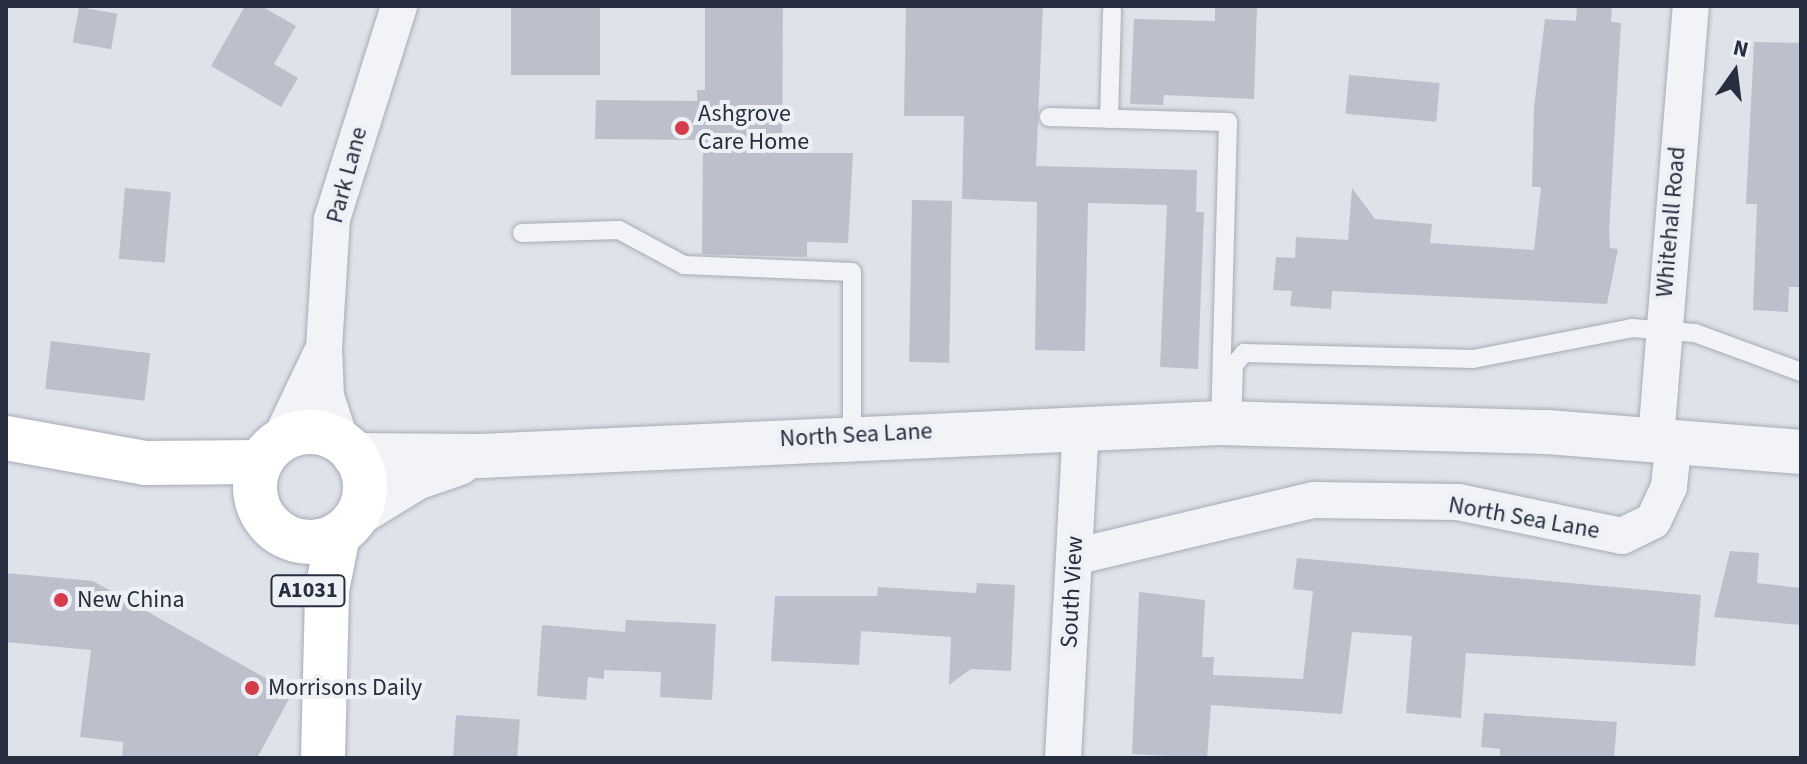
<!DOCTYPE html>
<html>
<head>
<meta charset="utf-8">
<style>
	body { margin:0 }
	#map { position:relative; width:1807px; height:764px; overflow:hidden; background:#dee2e9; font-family:"Source Sans 3",sans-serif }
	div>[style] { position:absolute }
	.building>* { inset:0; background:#bbc0cc; transform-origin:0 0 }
	.roads { filter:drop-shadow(0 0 2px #a7acb6) drop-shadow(0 0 2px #a7acb6) }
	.service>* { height:18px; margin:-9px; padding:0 9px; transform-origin:9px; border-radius:9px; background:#f1f3f7 }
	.minor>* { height:36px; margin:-18px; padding:0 18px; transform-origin:18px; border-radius:18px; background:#f1f3f7 }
	.tertiary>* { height:44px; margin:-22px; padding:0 22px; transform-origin:22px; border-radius:22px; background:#f1f3f7 }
	.primary>* { height:44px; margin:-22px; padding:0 22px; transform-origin:22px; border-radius:22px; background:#fff }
	.primary>.ring { margin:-22px; padding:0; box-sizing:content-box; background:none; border:44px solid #fff; border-radius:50% }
	.dots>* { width:22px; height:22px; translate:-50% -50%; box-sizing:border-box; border:4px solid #edf1f6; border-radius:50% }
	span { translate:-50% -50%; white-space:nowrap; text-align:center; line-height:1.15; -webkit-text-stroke:8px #edf1f6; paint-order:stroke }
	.shield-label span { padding:2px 6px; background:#edf1f6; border:2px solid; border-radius:6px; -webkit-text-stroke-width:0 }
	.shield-label { font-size:22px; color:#262e40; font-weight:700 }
	.poi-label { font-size:24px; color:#262e40 }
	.left { translate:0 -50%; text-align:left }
	.street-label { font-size:24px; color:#262e40 }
	.frame { position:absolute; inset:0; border:8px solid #262e40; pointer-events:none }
	.north { position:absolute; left:1695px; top:32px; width:80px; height:80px; -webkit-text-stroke:6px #edf1f6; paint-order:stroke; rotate:14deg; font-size:22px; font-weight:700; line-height:32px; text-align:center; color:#262e40 }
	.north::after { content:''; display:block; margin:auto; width:28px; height:36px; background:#262e40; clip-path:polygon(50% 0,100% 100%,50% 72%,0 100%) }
</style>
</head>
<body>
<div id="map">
	<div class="building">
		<i style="clip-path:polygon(245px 6px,261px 6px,296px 26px,274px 64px,298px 78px,281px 107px,211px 66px)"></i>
		<i style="left:511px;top:6px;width:89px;height:69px"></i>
		<i style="clip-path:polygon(705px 6px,783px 6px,782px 153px,853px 153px,848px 243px,807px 242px,807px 257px,702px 254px,703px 140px,595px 139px,596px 100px,697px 101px,697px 90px,705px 90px)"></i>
		<i style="clip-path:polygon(906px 6px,1043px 6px,1036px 166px,1197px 170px,1196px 212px,1204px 212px,1198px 369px,1160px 367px,1167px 205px,1088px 203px,1085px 351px,1035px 350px,1037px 202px,962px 199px,964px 116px,904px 116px)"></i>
		<i style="clip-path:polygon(1215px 6px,1257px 6px,1254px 99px,1164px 95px,1163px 105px,1130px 104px,1134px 19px,1215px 21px)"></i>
		<i style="clip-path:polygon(1577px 6px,1612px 6px,1611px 22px,1621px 23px,1609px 231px,1610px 248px,1618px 249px,1607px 304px,1332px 291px,1331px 309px,1290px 306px,1292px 291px,1273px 290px,1276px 257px,1295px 258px,1296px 237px,1348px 240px,1352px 188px,1375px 219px,1432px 224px,1430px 243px,1534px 250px,1541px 187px,1532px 187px,1534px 107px,1545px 19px,1576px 21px)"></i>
		<i style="left:79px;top:7px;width:39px;height:36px;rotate:10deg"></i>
		<i style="clip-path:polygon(1754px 42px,1801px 43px,1801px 287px,1789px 287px,1788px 312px,1753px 310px,1757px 204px,1746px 204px)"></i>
		<i style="left:1349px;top:75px;width:91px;height:39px;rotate:5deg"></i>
		<i style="left:125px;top:188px;width:46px;height:71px;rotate:5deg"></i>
		<i style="left:912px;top:200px;width:40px;height:162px;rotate:1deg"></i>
		<i style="left:51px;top:341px;width:100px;height:48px;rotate:7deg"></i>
		<i style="clip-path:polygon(1730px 551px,1759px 553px,1757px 583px,1801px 588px,1801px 625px,1714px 617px)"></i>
		<i style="clip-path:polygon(1297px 558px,1701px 595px,1695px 666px,1466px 653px,1461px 718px,1406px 713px,1412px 636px,1352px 632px,1342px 714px,1211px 705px,1207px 758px,1132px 754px,1139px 592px,1205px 600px,1202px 657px,1214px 657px,1213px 675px,1303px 679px,1313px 591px,1293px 589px)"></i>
		<i style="clip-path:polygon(6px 573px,93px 581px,276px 684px,289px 699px,257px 758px,122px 758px,123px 742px,80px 737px,91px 650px,6px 642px)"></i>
		<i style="clip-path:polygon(977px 583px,1015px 585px,1011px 671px,971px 669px,949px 685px,951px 637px,861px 631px,859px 665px,771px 661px,775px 596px,877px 596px,878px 587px,976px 593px)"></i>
		<i style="clip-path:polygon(626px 620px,716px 624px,712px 700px,660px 697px,661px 672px,604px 670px,604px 679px,588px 677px,586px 700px,537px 696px,542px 625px,625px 632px)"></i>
		<i style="clip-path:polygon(1484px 713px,1617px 722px,1614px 758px,1500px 756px,1500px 749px,1481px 747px)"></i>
		<i style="left:456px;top:715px;width:64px;height:43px;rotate:4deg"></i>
	</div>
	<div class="roads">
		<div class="service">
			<i style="left:1049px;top:117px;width:179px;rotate:1.6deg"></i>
			<i style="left:1228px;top:122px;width:301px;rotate:91.5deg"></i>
			<i style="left:1109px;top:119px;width:108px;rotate:-88.4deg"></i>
			<i style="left:522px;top:233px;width:97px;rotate:-1.8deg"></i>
			<i style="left:619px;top:230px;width:74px;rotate:28.3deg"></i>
			<i style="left:684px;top:265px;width:168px;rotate:2.4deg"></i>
			<i style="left:852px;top:272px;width:162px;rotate:90deg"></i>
			<i style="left:1232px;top:423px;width:58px;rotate:-88deg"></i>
			<i style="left:1234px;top:365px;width:16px;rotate:-50deg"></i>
			<i style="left:1244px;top:353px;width:229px;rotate:1.5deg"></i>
			<i style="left:1473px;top:359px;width:162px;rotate:-11deg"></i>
			<i style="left:1632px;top:328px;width:63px;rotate:4.5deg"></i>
			<i style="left:1695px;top:333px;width:113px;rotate:20.2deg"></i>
		</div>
		<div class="minor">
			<i style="left:1656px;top:439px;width:434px;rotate:-85.4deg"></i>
			<i style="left:279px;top:442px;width:98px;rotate:-64.5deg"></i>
			<i style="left:341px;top:442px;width:48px;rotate:-108.1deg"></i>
			<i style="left:326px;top:396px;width:47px;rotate:-92.4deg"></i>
			<i style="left:324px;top:349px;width:130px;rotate:-86.5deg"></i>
			<i style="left:332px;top:219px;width:223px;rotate:-72.5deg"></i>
			<i style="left:1074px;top:557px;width:247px;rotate:-13.4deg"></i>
			<i style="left:1314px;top:500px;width:144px;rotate:0.8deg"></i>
			<i style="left:1458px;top:502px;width:167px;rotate:11.7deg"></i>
			<i style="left:1622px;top:536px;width:34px;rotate:-26deg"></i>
			<i style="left:1653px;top:521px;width:38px;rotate:-65deg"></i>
			<i style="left:1669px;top:486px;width:46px;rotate:-83.8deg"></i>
			<i style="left:1063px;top:758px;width:331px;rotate:-86.9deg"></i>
		</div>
		<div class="tertiary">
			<i style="left:354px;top:455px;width:126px;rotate:0.5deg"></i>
			<i style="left:480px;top:456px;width:741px;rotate:-2.55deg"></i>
			<i style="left:1220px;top:423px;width:327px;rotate:1.6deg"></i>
			<i style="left:1547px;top:432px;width:255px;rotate:4.5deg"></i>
			<i style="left:359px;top:513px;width:67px;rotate:-31.6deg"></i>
			<i style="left:416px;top:478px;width:46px;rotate:-19.2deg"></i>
		</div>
		<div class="primary">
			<i class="ring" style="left:255px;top:432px;width:66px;height:66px"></i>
			<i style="left:6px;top:438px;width:141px;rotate:10.2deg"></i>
			<i style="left:145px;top:463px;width:116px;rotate:-0.5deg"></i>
			<i style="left:323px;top:758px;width:168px;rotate:-88.6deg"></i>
			<i style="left:327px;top:590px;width:56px;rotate:-78.7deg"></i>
		</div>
	</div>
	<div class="dots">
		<i style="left:682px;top:128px;background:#d63b4a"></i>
		<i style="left:61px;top:600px;background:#d63b4a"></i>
		<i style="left:252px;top:688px;background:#d63b4a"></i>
	</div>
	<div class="shield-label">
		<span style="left:308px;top:591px">A1031</span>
	</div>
	<div class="poi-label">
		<span class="left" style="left:698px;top:128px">Ashgrove<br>Care Home</span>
		<span class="left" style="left:77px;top:600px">New China</span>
		<span class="left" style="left:268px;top:688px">Morrisons Daily</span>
	</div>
	<div class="street-label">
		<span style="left:347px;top:175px;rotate:-75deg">Park Lane</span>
		<span style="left:1671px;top:222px;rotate:-85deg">Whitehall Road</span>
		<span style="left:856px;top:435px;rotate:-3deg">North Sea Lane</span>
		<span style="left:1524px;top:518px;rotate:10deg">North Sea Lane</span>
		<span style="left:1072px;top:592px;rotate:-87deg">South View</span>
	</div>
	<div class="frame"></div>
	<div class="north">N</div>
</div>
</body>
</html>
